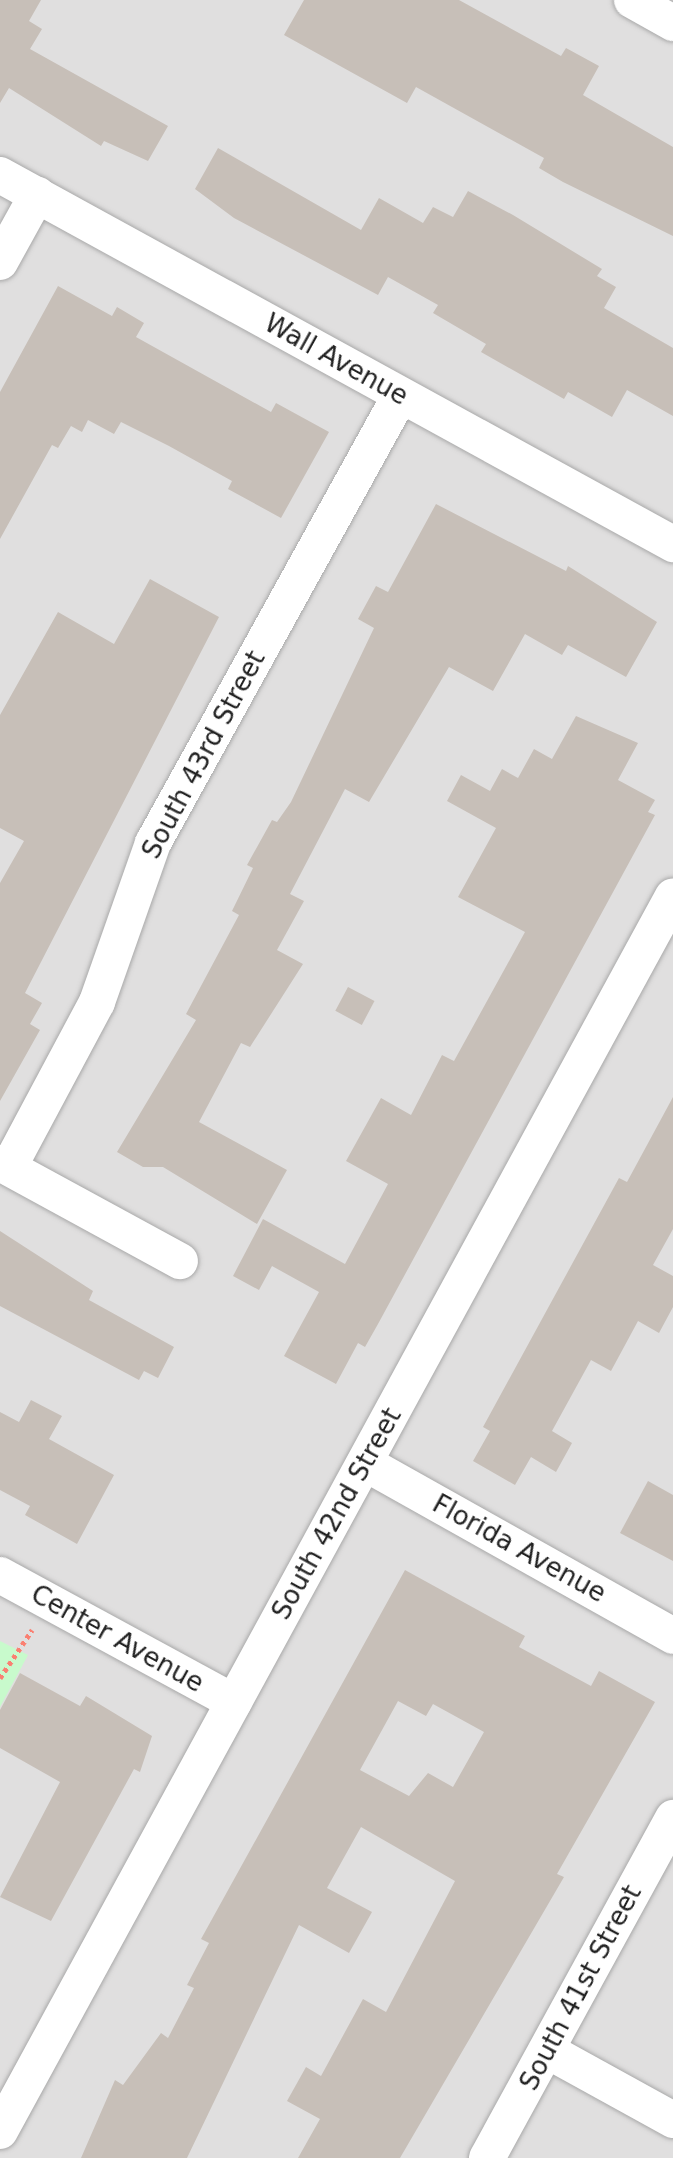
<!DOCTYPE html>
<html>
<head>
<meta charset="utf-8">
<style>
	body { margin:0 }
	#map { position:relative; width:673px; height:2158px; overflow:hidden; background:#f2efe9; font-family:"DejaVu Sans",sans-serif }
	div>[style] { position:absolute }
	.residential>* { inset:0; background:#e0dfdf; transform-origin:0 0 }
	.park>* { inset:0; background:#c8facc }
	.building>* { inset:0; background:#c7bfb8; transform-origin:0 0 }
	.path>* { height:5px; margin-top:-2.5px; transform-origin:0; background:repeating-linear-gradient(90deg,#fa8072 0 4px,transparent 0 8px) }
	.roads { filter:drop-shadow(0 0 2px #a9a9a9) drop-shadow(0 0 2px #a9a9a9) }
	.street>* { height:36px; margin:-18px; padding:0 18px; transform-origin:18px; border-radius:18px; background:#fff }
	span { translate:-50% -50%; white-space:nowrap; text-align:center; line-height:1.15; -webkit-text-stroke:8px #fff; paint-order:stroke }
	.street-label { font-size:26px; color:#222 }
</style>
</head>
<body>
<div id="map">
	<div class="residential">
		<i style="left:0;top:0;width:673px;height:2158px"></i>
	</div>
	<div class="park">
		<i style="clip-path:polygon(0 1641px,28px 1655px,0 1707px)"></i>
	</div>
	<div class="building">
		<i style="clip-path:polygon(0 0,41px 0,29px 21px,42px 29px,30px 49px,168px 126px,148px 161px,104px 141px,101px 146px,9px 88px,0 103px)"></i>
		<i style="clip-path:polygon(304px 0,459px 0,561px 56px,566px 48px,599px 66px,583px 95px,673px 147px,673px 236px,563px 182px,539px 168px,544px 158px,416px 87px,407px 103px,284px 35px)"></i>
		<i style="clip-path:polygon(218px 148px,361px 230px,379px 198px,423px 223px,433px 207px,453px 217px,468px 191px,513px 215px,602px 269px,597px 276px,616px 287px,604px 308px,673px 348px,673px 416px,627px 390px,612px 417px,568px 392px,564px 399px,481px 352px,486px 344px,433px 313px,438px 305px,388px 277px,378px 295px,234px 218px,195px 189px)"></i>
		<i style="clip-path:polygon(58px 286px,112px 316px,117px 307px,144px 323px,136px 337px,271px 412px,276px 403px,329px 432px,281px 518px,228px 489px,232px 481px,169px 446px,121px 422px,114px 434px,88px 420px,82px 432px,71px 426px,58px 448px,52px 445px,0 539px,0 392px)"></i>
		<i style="clip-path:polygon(436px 504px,566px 571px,568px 566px,657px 622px,626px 677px,568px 645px,562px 655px,525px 634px,493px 691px,449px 667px,369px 802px,345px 789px,290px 894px,304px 901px,277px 950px,303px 964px,250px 1047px,241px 1043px,199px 1122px,287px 1170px,257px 1224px,163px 1167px,143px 1167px,117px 1152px,196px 1020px,186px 1014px,239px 915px,232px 911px,253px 868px,247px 865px,272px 820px,277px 822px,291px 802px,374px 628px,358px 619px,376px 586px,388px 592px)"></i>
		<i style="clip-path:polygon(150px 579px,219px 617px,25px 993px,42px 1003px,30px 1024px,40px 1030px,0 1101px,0 883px,24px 841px,0 828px,0 715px,58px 612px,114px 644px)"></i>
		<i style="clip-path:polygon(576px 716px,638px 743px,618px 780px,655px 800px,648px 812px,655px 815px,378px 1324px,365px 1347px,358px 1343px,336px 1384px,284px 1356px,319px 1292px,272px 1266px,259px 1290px,233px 1276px,263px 1219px,345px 1264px,388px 1184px,346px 1161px,381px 1098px,411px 1115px,442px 1055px,454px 1061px,525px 932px,458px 897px,496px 828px,447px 801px,461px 775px,490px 791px,502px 769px,518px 778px,534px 749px,552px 759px)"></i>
		<i style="left:348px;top:987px;width:30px;height:27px;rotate:28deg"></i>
		<i style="clip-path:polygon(673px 1097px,673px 1229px,653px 1265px,673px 1276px,673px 1307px,659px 1333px,638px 1321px,611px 1371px,591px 1360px,552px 1431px,572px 1443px,556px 1472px,531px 1457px,515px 1485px,473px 1461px,490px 1431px,483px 1427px,619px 1178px,627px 1182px)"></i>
		<i style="clip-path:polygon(0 1231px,93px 1291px,89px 1300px,174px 1347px,158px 1378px,144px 1371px,139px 1380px,0 1306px)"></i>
		<i style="clip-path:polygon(31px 1400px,62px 1416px,49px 1439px,114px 1475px,77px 1544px,25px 1515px,30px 1506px,0 1490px,0 1412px,19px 1422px)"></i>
		<i style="clip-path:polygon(648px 1481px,673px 1495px,673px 1561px,620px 1533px)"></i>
		<i style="clip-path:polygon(evenodd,405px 1570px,525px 1636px,519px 1647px,591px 1686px,599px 1671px,655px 1702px,557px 1874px,564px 1877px,400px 2158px,298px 2158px,320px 2119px,287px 2101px,306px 2067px,321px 2076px,363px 1999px,386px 2012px,455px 1881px,361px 1827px,327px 1888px,372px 1912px,349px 1953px,299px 1925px,187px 2158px,81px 2158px,115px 2080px,123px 2085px,161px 2033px,168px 2038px,194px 1988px,187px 1985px,209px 1943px,201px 1939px,405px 1570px,398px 1701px,426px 1716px,433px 1704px,484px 1732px,453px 1787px,428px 1773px,409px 1796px,360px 1770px,398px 1701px)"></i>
		<i style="clip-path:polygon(20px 1673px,80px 1706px,86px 1696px,152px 1736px,140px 1772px,134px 1769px,51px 1921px,0 1897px,60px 1782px,0 1748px,0 1710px)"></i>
	</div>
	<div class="path">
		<i style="left:0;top:1678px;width:58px;rotate:-56.3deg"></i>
	</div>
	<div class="roads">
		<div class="street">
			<i style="left:632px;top:0;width:47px;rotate:29.3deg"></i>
			<i style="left:0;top:175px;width:768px;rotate:28.74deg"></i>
			<i style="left:0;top:262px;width:77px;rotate:-61.1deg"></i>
			<i style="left:0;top:1163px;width:205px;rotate:28.6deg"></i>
			<i style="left:9px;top:1167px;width:187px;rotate:-61.9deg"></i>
			<i style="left:97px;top:1002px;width:169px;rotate:-70.6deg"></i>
			<i style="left:153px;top:843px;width:511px;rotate:-61.08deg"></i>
			<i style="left:365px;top:1463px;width:353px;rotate:29.3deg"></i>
			<i style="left:0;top:1575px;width:266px;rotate:28.5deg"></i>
			<i style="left:548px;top:2051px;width:143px;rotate:28.9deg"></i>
			<i style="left:0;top:2131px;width:1406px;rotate:-61.41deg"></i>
			<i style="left:487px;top:2158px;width:388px;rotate:-61.3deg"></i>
		</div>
	</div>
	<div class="street-label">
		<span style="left:336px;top:360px;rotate:29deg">Wall Avenue</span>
		<span style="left:204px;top:755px;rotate:-62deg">South 43rd Street</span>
		<span style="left:337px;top:1514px;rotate:-61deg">South 42nd Street</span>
		<span style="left:519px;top:1549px;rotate:29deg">Florida Avenue</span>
		<span style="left:117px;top:1639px;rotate:29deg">Center Avenue</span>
		<span style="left:581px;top:1988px;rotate:-62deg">South 41st Street</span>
	</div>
</div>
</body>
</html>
